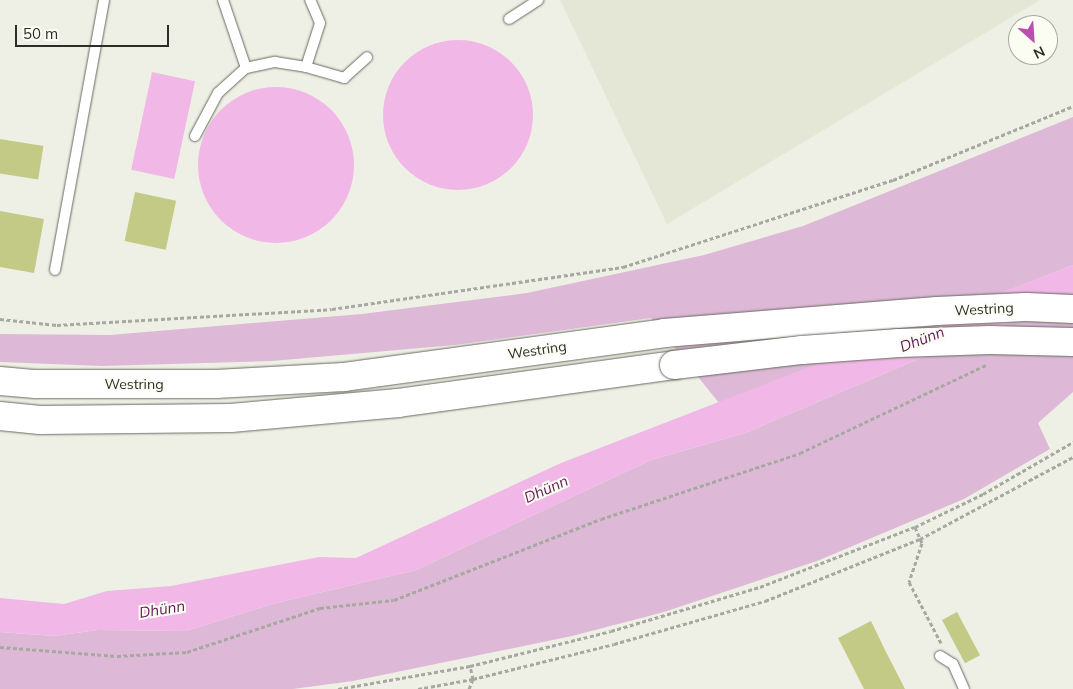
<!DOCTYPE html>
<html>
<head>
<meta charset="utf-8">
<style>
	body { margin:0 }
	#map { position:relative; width:1073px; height:689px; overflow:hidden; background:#eef0e5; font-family:Mulish,sans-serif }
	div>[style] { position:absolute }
	.built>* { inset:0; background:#e4e7d5 }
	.green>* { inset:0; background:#deb9d7 }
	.water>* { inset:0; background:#f1b8e7; transform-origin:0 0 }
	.round { border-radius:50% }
	.building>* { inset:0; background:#c2ca85; transform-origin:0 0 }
	.path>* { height:3px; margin-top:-1.5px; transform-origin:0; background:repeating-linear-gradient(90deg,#a7a9a0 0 4px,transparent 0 6.5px) }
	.roads { filter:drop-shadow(0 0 1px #686a60) drop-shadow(0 0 1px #686a60) }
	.service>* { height:10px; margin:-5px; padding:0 5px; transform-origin:5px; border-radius:5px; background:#fff }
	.secondary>* { height:28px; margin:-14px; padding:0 14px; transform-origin:14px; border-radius:14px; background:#fff }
	.bridges { filter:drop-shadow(0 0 1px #686a60) drop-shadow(0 0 1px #686a60) }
	.secondary-bridge>* { height:28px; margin:-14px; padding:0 14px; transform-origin:14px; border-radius:14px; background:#fff }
	span { translate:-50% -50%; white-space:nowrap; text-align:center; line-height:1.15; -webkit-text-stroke:4px #fbfdf2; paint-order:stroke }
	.street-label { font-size:14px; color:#2c2d29 }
	.water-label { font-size:15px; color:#5e1c57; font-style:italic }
	.north { position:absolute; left:1008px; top:15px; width:50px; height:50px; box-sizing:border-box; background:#fbfdf2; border:1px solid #a8aaa2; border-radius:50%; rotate:154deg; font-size:14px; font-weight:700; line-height:20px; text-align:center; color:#2c2d29 }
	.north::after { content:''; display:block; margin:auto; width:18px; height:22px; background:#bb4fae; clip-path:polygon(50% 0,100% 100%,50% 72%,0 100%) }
	.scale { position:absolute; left:15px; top:25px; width:154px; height:22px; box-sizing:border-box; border:2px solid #2c2d29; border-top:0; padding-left:6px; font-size:15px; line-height:18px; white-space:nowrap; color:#2c2d29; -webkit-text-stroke:4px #fbfdf2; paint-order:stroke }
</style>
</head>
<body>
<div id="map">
	<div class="built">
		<i style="clip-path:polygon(560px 0,1040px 0,667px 224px)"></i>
	</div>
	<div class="green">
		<i style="clip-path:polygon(1073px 117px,1073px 265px,719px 403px,651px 318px,455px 345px,272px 361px,102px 366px,0 362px,0 334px,110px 335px,362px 314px,527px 293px,704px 255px,803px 226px)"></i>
		<i style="clip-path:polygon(1073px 300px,1073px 392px,1038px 423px,1050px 449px,964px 499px,817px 561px,664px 612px,572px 636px,353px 681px,293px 689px,0 689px,0 632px,54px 636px,98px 630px,186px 631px,272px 604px,416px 570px,651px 460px,745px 433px,977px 334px)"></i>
	</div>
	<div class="water">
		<i class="round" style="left:383px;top:40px;width:150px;height:150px"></i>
		<i style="left:152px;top:72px;width:44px;height:100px;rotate:12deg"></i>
		<i class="round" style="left:198px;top:87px;width:156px;height:156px"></i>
		<i style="clip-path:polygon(1073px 265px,1073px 300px,977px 334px,745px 433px,651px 460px,416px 570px,272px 604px,186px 631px,98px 630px,54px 636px,0 632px,0 598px,64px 604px,107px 591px,171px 586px,319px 557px,356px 558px,561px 463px)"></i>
	</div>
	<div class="building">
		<i style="left:0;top:139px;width:44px;height:34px;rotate:9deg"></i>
		<i style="left:135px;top:192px;width:42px;height:50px;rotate:12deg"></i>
		<i style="clip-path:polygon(0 211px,44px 219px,34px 273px,0 267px)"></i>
		<i style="left:957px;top:612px;width:49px;height:17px;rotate:62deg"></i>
		<i style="clip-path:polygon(871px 621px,885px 650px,905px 689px,864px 689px,838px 638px)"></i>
	</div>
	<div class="path">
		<i style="left:0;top:319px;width:57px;rotate:6deg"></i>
		<i style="left:57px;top:325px;width:275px;rotate:-3.3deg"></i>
		<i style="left:332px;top:309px;width:294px;rotate:-8.2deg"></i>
		<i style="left:623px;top:267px;width:284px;rotate:-17.9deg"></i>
		<i style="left:893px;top:180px;width:195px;rotate:-22.3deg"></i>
		<i style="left:915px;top:527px;width:17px;rotate:66deg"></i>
		<i style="left:922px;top:543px;width:41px;rotate:108.4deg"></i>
		<i style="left:909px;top:582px;width:69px;rotate:62.3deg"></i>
		<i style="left:0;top:647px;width:117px;rotate:4.4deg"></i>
		<i style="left:117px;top:656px;width:70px;rotate:-3.3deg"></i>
		<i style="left:187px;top:652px;width:140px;rotate:-18.3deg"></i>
		<i style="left:320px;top:608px;width:74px;rotate:-6.2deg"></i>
		<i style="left:394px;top:600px;width:222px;rotate:-21.4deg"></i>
		<i style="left:601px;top:519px;width:210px;rotate:-18.3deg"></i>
		<i style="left:800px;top:453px;width:206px;rotate:-25.3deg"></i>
		<i style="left:338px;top:689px;width:134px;rotate:-9.9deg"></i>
		<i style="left:470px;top:666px;width:145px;rotate:-13.9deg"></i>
		<i style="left:611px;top:631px;width:155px;rotate:-16.5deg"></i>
		<i style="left:760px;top:587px;width:166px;rotate:-21.2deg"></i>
		<i style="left:915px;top:527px;width:76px;rotate:-25.9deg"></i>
		<i style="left:983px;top:494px;width:104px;rotate:-30deg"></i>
		<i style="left:418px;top:689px;width:56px;rotate:-10.3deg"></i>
		<i style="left:473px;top:679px;width:145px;rotate:-13.9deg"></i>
		<i style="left:614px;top:644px;width:157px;rotate:-15.9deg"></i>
		<i style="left:765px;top:601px;width:167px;rotate:-21.8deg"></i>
		<i style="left:920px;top:539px;width:174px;rotate:-28.2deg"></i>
		<i style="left:469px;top:689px;width:11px;rotate:-68deg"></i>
		<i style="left:473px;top:679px;width:13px;rotate:-103deg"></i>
	</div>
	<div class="roads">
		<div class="service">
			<i style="left:223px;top:0;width:72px;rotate:71.3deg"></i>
			<i style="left:509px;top:19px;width:35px;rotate:-33deg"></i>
			<i style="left:306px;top:67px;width:40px;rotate:16deg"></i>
			<i style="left:344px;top:78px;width:31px;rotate:-42deg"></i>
			<i style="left:195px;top:136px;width:49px;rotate:-61.9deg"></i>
			<i style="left:218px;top:93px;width:38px;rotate:-42deg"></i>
			<i style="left:246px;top:68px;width:30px;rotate:-12deg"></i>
			<i style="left:275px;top:62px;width:31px;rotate:9deg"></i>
			<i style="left:306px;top:67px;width:46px;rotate:-72.3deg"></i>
			<i style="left:320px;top:23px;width:25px;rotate:-113deg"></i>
			<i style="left:55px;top:270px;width:274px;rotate:-79.7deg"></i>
			<i style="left:940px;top:656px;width:15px;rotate:32deg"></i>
			<i style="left:953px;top:664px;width:27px;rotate:66deg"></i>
		</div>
		<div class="secondary">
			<i style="left:0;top:381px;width:36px;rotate:5deg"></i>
			<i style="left:36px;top:384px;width:180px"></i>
			<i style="left:216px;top:384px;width:128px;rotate:-3.1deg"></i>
			<i style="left:344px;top:377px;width:323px;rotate:-7.8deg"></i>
			<i style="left:664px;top:333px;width:274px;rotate:-4.6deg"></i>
			<i style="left:937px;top:311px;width:89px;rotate:-2.6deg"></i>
			<i style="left:1026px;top:307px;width:47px;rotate:2.4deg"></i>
			<i style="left:0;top:416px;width:40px;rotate:5.7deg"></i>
			<i style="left:40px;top:420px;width:191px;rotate:-0.6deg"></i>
			<i style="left:231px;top:418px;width:168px;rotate:-5.1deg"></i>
			<i style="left:398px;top:403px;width:279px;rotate:-7.8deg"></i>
		</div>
	</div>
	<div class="bridges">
		<div class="secondary-bridge">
			<i style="left:674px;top:365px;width:129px;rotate:-6.7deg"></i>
			<i style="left:802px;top:350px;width:97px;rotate:-4.1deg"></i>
			<i style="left:899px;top:343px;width:91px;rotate:-1.9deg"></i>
			<i style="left:990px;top:340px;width:83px;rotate:1.4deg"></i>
		</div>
	</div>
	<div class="street-label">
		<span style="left:984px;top:309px;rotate:-3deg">Westring</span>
		<span style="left:537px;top:350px;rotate:-8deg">Westring</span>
		<span style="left:134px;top:384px">Westring</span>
	</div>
	<div class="water-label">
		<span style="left:922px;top:339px;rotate:-21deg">Dhünn</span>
		<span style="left:546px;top:489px;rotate:-24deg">Dhünn</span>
		<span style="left:162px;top:609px;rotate:-9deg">Dhünn</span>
	</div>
	<div class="north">N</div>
	<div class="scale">50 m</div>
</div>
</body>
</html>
